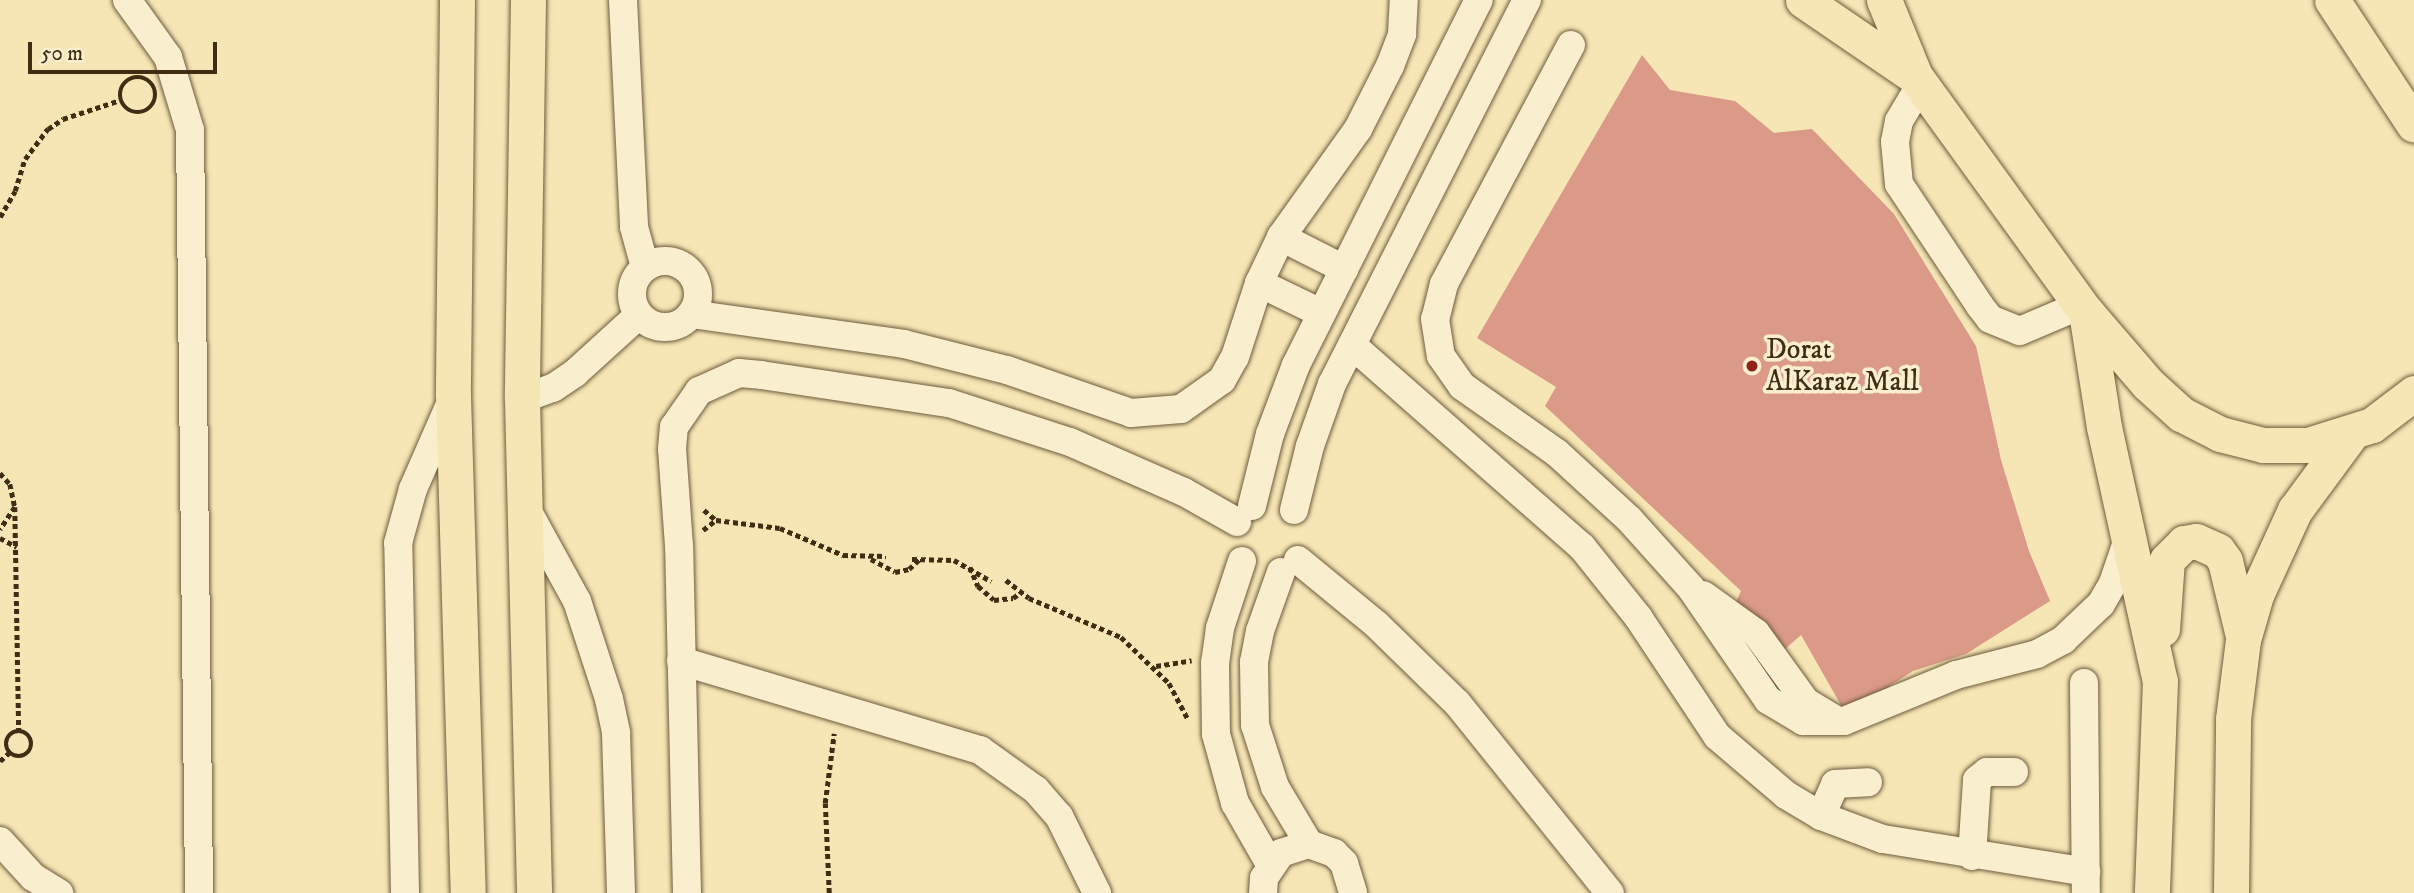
<!DOCTYPE html>
<html>
<head>
<meta charset="utf-8">
<style>
	body { margin:0 }
	#map { position:relative; width:2414px; height:893px; overflow:hidden; background:#f6e6b5; font-family:"IM FELL DW Pica",serif }
	div>[style] { position:absolute }
	.building>* { inset:0; background:#da9a87 }
	.path>* { height:4.5px; margin-top:-2.25px; transform-origin:0; background:repeating-linear-gradient(90deg,#402d14 0 5px,transparent 0 8.5px) }
	.path>.ring { margin:-2.25px; padding:0; box-sizing:content-box; background:none; border:4.5px solid #402d14; border-radius:50% }
	.roads { filter:drop-shadow(0 0 2px #6e5b3c) drop-shadow(0 0 2px #6e5b3c) }
	.minor>* { height:28px; margin:-14px; padding:0 14px; transform-origin:14px; border-radius:14px; background:#f9efcf }
	.minor>.ring { margin:-14px; padding:0; box-sizing:content-box; background:none; border:28px solid #f9efcf; border-radius:50% }
	.major>* { height:35px; margin:-17.5px; padding:0 17.5px; transform-origin:17.5px; border-radius:17.5px; background:#f6e6b5 }
	.dots>* { width:19px; height:19px; translate:-50% -50%; box-sizing:border-box; border:4px solid #f9efcf; border-radius:50% }
	span { translate:-50% -50%; white-space:nowrap; text-align:center; line-height:1.15; -webkit-text-stroke:7px #f9efcf; paint-order:stroke }
	.poi-label { font-size:28px; color:#402d14 }
	.left { translate:0 -50%; text-align:left }
	.scale { position:absolute; left:28px; top:42px; width:189px; height:32px; box-sizing:border-box; border:4px solid #402d14; border-top:0; padding-left:9px; font-size:21px; line-height:24px; white-space:nowrap; color:#402d14; -webkit-text-stroke:5px #f9efcf; paint-order:stroke }
</style>
</head>
<body>
<div id="map">
	<div class="building">
		<i style="clip-path:polygon(1642px 55px,1670px 90px,1735px 101px,1774px 133px,1812px 129px,1894px 214px,1976px 346px,2001px 460px,2029px 551px,2050px 601px,1966px 654px,1913px 671px,1846px 714px,1801px 635px,1784px 650px,1734px 606px,1741px 591px,1545px 406px,1556px 387px,1477px 338px)"></i>
	</div>
	<div class="path">
		<i class="ring" style="left:120px;top:77px;width:31.5px;height:31.5px"></i>
		<i style="left:0;top:217px;width:30px;rotate:-60deg"></i>
		<i style="left:15px;top:191px;width:34px;rotate:-73deg"></i>
		<i style="left:25px;top:159px;width:38px;rotate:-53deg"></i>
		<i style="left:48px;top:129px;width:18px;rotate:-34deg"></i>
		<i style="left:63px;top:119px;width:60px;rotate:-18.4deg"></i>
		<i style="left:0;top:473px;width:15px;rotate:48deg"></i>
		<i style="left:10px;top:484px;width:24px;rotate:78deg"></i>
		<i style="left:15px;top:507px;width:27px;rotate:123deg"></i>
		<i style="left:15px;top:507px;width:223px;rotate:89deg"></i>
		<i style="left:704px;top:510px;width:16px;rotate:40deg"></i>
		<i style="left:716px;top:520px;width:64px;rotate:7.1deg"></i>
		<i style="left:780px;top:528px;width:69px;rotate:23.2deg"></i>
		<i style="left:843px;top:555px;width:43px;rotate:1.3deg"></i>
		<i style="left:703px;top:530px;width:16px;rotate:-38deg"></i>
		<i style="left:0;top:538px;width:19px;rotate:28deg"></i>
		<i style="left:871px;top:559px;width:27px;rotate:28deg"></i>
		<i style="left:895px;top:572px;width:14px;rotate:-12deg"></i>
		<i style="left:909px;top:569px;width:16px;rotate:-43deg"></i>
		<i style="left:912px;top:559px;width:42px;rotate:1.4deg"></i>
		<i style="left:954px;top:560px;width:43px;rotate:29.6deg"></i>
		<i style="left:970px;top:567px;width:21px;rotate:67deg"></i>
		<i style="left:978px;top:586px;width:21px;rotate:41deg"></i>
		<i style="left:994px;top:600px;width:19px;rotate:-6deg"></i>
		<i style="left:1013px;top:598px;width:10px;rotate:-37deg"></i>
		<i style="left:1006px;top:580px;width:29px;rotate:38deg"></i>
		<i style="left:1029px;top:598px;width:100px;rotate:23deg"></i>
		<i style="left:1121px;top:637px;width:66px;rotate:43.8deg"></i>
		<i style="left:1169px;top:683px;width:41px;rotate:62.2deg"></i>
		<i style="left:1156px;top:666px;width:36px;rotate:-9deg"></i>
		<i class="ring" style="left:6px;top:731px;width:21.5px;height:21.5px"></i>
		<i style="left:0;top:761px;width:12px;rotate:-42deg"></i>
		<i style="left:829px;top:893px;width:90px;rotate:-92.5deg"></i>
		<i style="left:825px;top:803px;width:70px;rotate:-82.6deg"></i>
	</div>
	<div class="roads">
		<div class="minor">
			<i style="left:127px;top:0;width:70px;rotate:54.3deg"></i>
			<i style="left:168px;top:57px;width:76px;rotate:73.2deg"></i>
			<i style="left:190px;top:130px;width:763px;rotate:89.32deg"></i>
			<i style="left:623px;top:0;width:227px;rotate:87.2deg"></i>
			<i style="left:634px;top:227px;width:41px;rotate:74.6deg"></i>
			<i style="left:1571px;top:45px;width:271px;rotate:118deg"></i>
			<i style="left:1444px;top:284px;width:36px;rotate:104deg"></i>
			<i style="left:1435px;top:319px;width:37px;rotate:81deg"></i>
			<i style="left:1441px;top:356px;width:37px;rotate:55deg"></i>
			<i style="left:1462px;top:386px;width:116px;rotate:35.2deg"></i>
			<i style="left:1557px;top:453px;width:98px;rotate:42.5deg"></i>
			<i style="left:1629px;top:519px;width:93px;rotate:48.1deg"></i>
			<i style="left:1691px;top:588px;width:136px;rotate:55.5deg"></i>
			<i style="left:1768px;top:700px;width:41px;rotate:31deg"></i>
			<i style="left:1803px;top:721px;width:41px"></i>
			<i style="left:1844px;top:721px;width:121px;rotate:-22.3deg"></i>
			<i style="left:1956px;top:675px;width:84px;rotate:-14.5deg"></i>
			<i style="left:2037px;top:654px;width:30px;rotate:-28deg"></i>
			<i style="left:2063px;top:640px;width:52px;rotate:-43.5deg"></i>
			<i style="left:2101px;top:604px;width:24px;rotate:-60deg"></i>
			<i style="left:2113px;top:583px;width:50px;rotate:-71.2deg"></i>
			<i style="left:1921px;top:84px;width:43px;rotate:120.7deg"></i>
			<i style="left:1899px;top:121px;width:21px;rotate:101deg"></i>
			<i style="left:1895px;top:142px;width:42px;rotate:84.6deg"></i>
			<i style="left:1899px;top:184px;width:146px;rotate:56.4deg"></i>
			<i style="left:1980px;top:306px;width:16px;rotate:52deg"></i>
			<i style="left:1990px;top:319px;width:32px;rotate:22deg"></i>
			<i style="left:2020px;top:331px;width:66px;rotate:-23.1deg"></i>
			<i style="left:1281px;top:237px;width:71px;rotate:26.9deg"></i>
			<i class="ring" style="left:632px;top:261px;width:38px;height:38px"></i>
			<i style="left:1259px;top:283px;width:69px;rotate:25.8deg"></i>
			<i style="left:691px;top:314px;width:215px;rotate:8deg"></i>
			<i style="left:904px;top:344px;width:106px;rotate:14.2deg"></i>
			<i style="left:1007px;top:370px;width:131px;rotate:19.1deg"></i>
			<i style="left:1131px;top:413px;width:50px;rotate:-4.6deg"></i>
			<i style="left:1181px;top:409px;width:50px;rotate:-35.3deg"></i>
			<i style="left:1222px;top:380px;width:26px;rotate:-61deg"></i>
			<i style="left:1235px;top:357px;width:78px;rotate:-72deg"></i>
			<i style="left:1259px;top:283px;width:51px;rotate:-64.4deg"></i>
			<i style="left:1281px;top:237px;width:133px;rotate:-54.5deg"></i>
			<i style="left:1358px;top:129px;width:71px;rotate:-63.1deg"></i>
			<i style="left:1390px;top:66px;width:34px;rotate:-69deg"></i>
			<i style="left:1402px;top:34px;width:34px;rotate:-87deg"></i>
			<i style="left:1352px;top:345px;width:306px;rotate:41.3deg"></i>
			<i style="left:1582px;top:547px;width:90px;rotate:51.3deg"></i>
			<i style="left:1638px;top:617px;width:143px;rotate:56.4deg"></i>
			<i style="left:1717px;top:736px;width:91px;rotate:40.5deg"></i>
			<i style="left:1786px;top:795px;width:41px;rotate:31deg"></i>
			<i style="left:1821px;top:816px;width:66px;rotate:20.4deg"></i>
			<i style="left:1883px;top:839px;width:206px;rotate:9.2deg"></i>
			<i style="left:522px;top:399px;width:33px;rotate:-20deg"></i>
			<i style="left:553px;top:388px;width:27px;rotate:-34deg"></i>
			<i style="left:575px;top:373px;width:86px;rotate:-42.2deg"></i>
			<i style="left:1252px;top:506px;width:74px;rotate:-76deg"></i>
			<i style="left:1270px;top:434px;width:74px;rotate:-69.4deg"></i>
			<i style="left:1296px;top:365px;width:408px;rotate:-63.4deg"></i>
			<i style="left:527px;top:510px;width:104px;rotate:61.2deg"></i>
			<i style="left:577px;top:601px;width:103px;rotate:71.9deg"></i>
			<i style="left:609px;top:699px;width:35px;rotate:78deg"></i>
			<i style="left:616px;top:733px;width:160px;rotate:88.2deg"></i>
			<i style="left:1294px;top:510px;width:66px;rotate:-76deg"></i>
			<i style="left:1310px;top:446px;width:66px;rotate:-70.5deg"></i>
			<i style="left:1332px;top:384px;width:431px;rotate:-63.1deg"></i>
			<i style="left:1298px;top:560px;width:102px;rotate:39.4deg"></i>
			<i style="left:1377px;top:625px;width:112px;rotate:44.3deg"></i>
			<i style="left:1457px;top:703px;width:244px;rotate:51.2deg"></i>
			<i style="left:1242px;top:561px;width:71px;rotate:108.2deg"></i>
			<i style="left:1220px;top:628px;width:35px;rotate:98deg"></i>
			<i style="left:1215px;top:663px;width:71px;rotate:89.2deg"></i>
			<i style="left:1216px;top:734px;width:72px;rotate:74.6deg"></i>
			<i style="left:1235px;top:803px;width:70px;rotate:60.2deg"></i>
			<i style="left:1281px;top:572px;width:63px;rotate:109.6deg"></i>
			<i style="left:1260px;top:631px;width:32px;rotate:101deg"></i>
			<i style="left:1254px;top:662px;width:63px;rotate:89.1deg"></i>
			<i style="left:1255px;top:725px;width:65px;rotate:72.1deg"></i>
			<i style="left:1275px;top:787px;width:66px;rotate:59.2deg"></i>
			<i style="left:1703px;top:595px;width:65px;rotate:35.6deg"></i>
			<i style="left:1756px;top:633px;width:85px;rotate:54.1deg"></i>
			<i style="left:1806px;top:702px;width:35px;rotate:31deg"></i>
			<i style="left:681px;top:661px;width:312px;rotate:16.6deg"></i>
			<i style="left:980px;top:750px;width:69px;rotate:35.5deg"></i>
			<i style="left:1036px;top:790px;width:35px;rotate:49deg"></i>
			<i style="left:1059px;top:816px;width:86px;rotate:63.7deg"></i>
			<i style="left:2084px;top:683px;width:210px;rotate:89.5deg"></i>
			<i style="left:1821px;top:816px;width:35px;rotate:-66deg"></i>
			<i style="left:1835px;top:784px;width:33px;rotate:-3deg"></i>
			<i style="left:0;top:841px;width:49px;rotate:47.5deg"></i>
			<i style="left:33px;top:877px;width:31px;rotate:32deg"></i>
			<i style="left:1972px;top:856px;width:76px;rotate:-86.2deg"></i>
			<i style="left:1977px;top:780px;width:13px;rotate:-39deg"></i>
			<i style="left:1987px;top:772px;width:27px"></i>
			<i style="left:405px;top:893px;width:350px;rotate:-91.1deg"></i>
			<i style="left:398px;top:543px;width:56px;rotate:-74.5deg"></i>
			<i style="left:413px;top:489px;width:95px;rotate:-66.4deg"></i>
			<i style="left:687px;top:893px;width:347px;rotate:-91.3deg"></i>
			<i style="left:679px;top:546px;width:97px;rotate:-94.1deg"></i>
			<i style="left:672px;top:449px;width:22px;rotate:-85deg"></i>
			<i style="left:674px;top:427px;width:44px;rotate:-55.2deg"></i>
			<i style="left:699px;top:391px;width:44px;rotate:-24.2deg"></i>
			<i style="left:739px;top:373px;width:22px;rotate:5deg"></i>
			<i style="left:761px;top:375px;width:190px;rotate:8.5deg"></i>
			<i style="left:949px;top:403px;width:127px;rotate:17.9deg"></i>
			<i style="left:1070px;top:442px;width:124px;rotate:23.7deg"></i>
			<i style="left:1184px;top:492px;width:61px;rotate:29.5deg"></i>
			<i style="left:1263px;top:893px;width:15px;rotate:-86deg"></i>
			<i style="left:1264px;top:878px;width:30px;rotate:-56deg"></i>
			<i style="left:1281px;top:853px;width:29px;rotate:-18deg"></i>
			<i style="left:1309px;top:844px;width:27px;rotate:20deg"></i>
			<i style="left:1334px;top:853px;width:14px;rotate:45deg"></i>
			<i style="left:1344px;top:863px;width:31px;rotate:73deg"></i>
		</div>
		<div class="major">
			<i style="left:457px;top:0;width:396px;rotate:90.6deg"></i>
			<i style="left:453px;top:396px;width:497px;rotate:88.3deg"></i>
			<i style="left:528px;top:0;width:399px;rotate:90.9deg"></i>
			<i style="left:522px;top:399px;width:494px;rotate:88.6deg"></i>
			<i style="left:1803px;top:0;width:133px;rotate:34.3deg"></i>
			<i style="left:1884px;top:0;width:82px;rotate:67.8deg"></i>
			<i style="left:1915px;top:76px;width:291px;rotate:54.1deg"></i>
			<i style="left:2086px;top:312px;width:95px;rotate:49.3deg"></i>
			<i style="left:2148px;top:384px;width:45px;rotate:42.3deg"></i>
			<i style="left:2181px;top:414px;width:44px;rotate:27.1deg"></i>
			<i style="left:2220px;top:434px;width:44px;rotate:14.3deg"></i>
			<i style="left:2263px;top:445px;width:45px"></i>
			<i style="left:2308px;top:445px;width:67px;rotate:-17.4deg"></i>
			<i style="left:2372px;top:425px;width:53px;rotate:-37.3deg"></i>
			<i style="left:2332px;top:0;width:149px;rotate:56.7deg"></i>
			<i style="left:2086px;top:312px;width:116px;rotate:81.1deg"></i>
			<i style="left:2104px;top:427px;width:260px;rotate:77.6deg"></i>
			<i style="left:2160px;top:681px;width:212px;rotate:92.2deg"></i>
			<i style="left:2162px;top:629px;width:69px;rotate:-85.9deg"></i>
			<i style="left:2167px;top:560px;width:24px;rotate:-45deg"></i>
			<i style="left:2184px;top:543px;width:12px;rotate:-9deg"></i>
			<i style="left:2196px;top:541px;width:24px;rotate:24deg"></i>
			<i style="left:2218px;top:551px;width:12px;rotate:55deg"></i>
			<i style="left:2225px;top:561px;width:77px;rotate:76.5deg"></i>
			<i style="left:2231px;top:893px;width:174px;rotate:-89.3deg"></i>
			<i style="left:2233px;top:719px;width:80px;rotate:-82.8deg"></i>
			<i style="left:2243px;top:640px;width:47px;rotate:-73.9deg"></i>
			<i style="left:2256px;top:595px;width:94px;rotate:-65.4deg"></i>
			<i style="left:2295px;top:510px;width:94px;rotate:-53.6deg"></i>
		</div>
	</div>
	<div class="dots">
		<i style="left:1752px;top:366px;background:#8f2418"></i>
	</div>
	<div class="poi-label">
		<span class="left" style="left:1766px;top:366px">Dorat<br>AlKaraz Mall</span>
	</div>
	<div class="scale">50 m</div>
</div>
</body>
</html>
